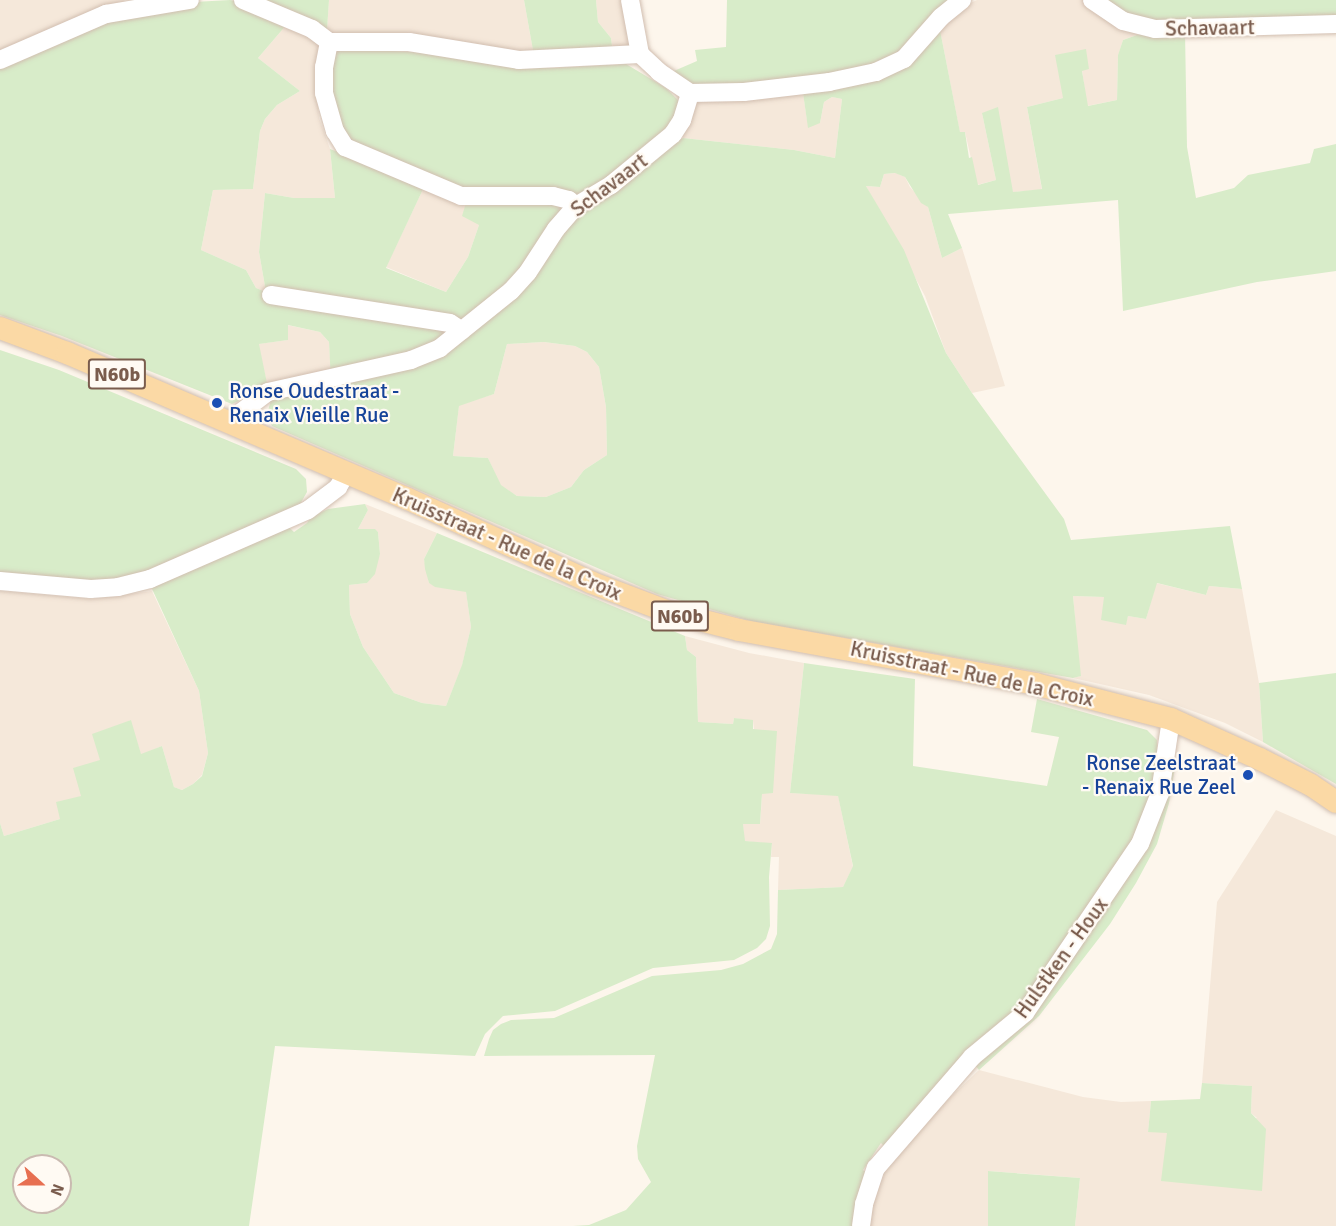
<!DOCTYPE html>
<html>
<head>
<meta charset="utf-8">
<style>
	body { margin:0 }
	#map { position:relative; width:1336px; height:1226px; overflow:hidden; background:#fdf6ec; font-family:Signika,sans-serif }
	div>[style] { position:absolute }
	.residential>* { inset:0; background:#f5e8da }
	.green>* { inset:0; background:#d8ecc9 }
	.roads { filter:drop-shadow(0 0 2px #d1beb0) drop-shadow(0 0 2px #d1beb0) }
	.minor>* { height:18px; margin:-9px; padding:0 9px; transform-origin:9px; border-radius:9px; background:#fff }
	.major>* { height:22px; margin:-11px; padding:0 11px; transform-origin:11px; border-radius:11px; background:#fbd9a5 }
	.dots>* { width:16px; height:16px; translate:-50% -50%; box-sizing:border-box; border:3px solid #fffaf3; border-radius:50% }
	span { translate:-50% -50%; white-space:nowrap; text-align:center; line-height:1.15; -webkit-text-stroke:4.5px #fffaf3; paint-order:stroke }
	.shield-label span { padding:2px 4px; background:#fffaf3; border:2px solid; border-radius:4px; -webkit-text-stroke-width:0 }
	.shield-label { font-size:20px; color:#7a5c4d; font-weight:700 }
	.street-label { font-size:21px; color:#7a5c4d }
	.transit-label { font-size:21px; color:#164399 }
	.left { translate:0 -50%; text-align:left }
	.right { translate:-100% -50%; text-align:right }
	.north { position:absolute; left:12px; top:1154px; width:60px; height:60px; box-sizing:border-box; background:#fffaf3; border:2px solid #cabbb1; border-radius:50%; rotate:111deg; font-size:16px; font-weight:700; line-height:24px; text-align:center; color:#7a5c4d }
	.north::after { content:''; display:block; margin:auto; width:21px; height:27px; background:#e76f51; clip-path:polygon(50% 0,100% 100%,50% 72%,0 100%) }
</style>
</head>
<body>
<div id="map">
	<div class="residential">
		<i style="clip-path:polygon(0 0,124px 0,128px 5px,0 55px)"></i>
		<i style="clip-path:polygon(329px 0,524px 0,534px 56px,340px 38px,327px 31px)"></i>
		<i style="clip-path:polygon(596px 0,627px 0,634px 51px,613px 54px,611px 38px,598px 22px)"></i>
		<i style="clip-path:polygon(977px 0,1083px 0,1145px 32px,1123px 40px,1118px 56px,1117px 100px,1087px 106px,1082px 70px,1086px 50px,1063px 98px,1027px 107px,1042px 190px,1013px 192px,982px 113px,996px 180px,977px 185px,965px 132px,960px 133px,939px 25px,964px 6px)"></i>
		<i style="clip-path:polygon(288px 23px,320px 38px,317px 98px,319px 118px,330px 149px,335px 198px,294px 198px,265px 193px,259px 252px,266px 292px,256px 288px,246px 270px,201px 250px,213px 190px,253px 189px,260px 131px,265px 119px,277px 105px,300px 91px,258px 58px)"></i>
		<i style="clip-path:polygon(803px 93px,807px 120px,820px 123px,824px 102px,832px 97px,842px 99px,835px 158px,794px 150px,683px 138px,683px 125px,693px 103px,703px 97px)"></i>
		<i style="clip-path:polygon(896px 173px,905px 177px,910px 187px,928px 207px,942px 258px,962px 248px,1005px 386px,972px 393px,946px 353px,925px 296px,866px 186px,880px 187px,884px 174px)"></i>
		<i style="clip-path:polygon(425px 185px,466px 200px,479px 225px,468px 257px,446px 292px,386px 267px)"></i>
		<i style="clip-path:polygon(287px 325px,320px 332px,329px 342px,331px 374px,268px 388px,258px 344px,288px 340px)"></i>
		<i style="clip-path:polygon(544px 342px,575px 346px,587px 352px,599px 367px,606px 407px,607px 455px,584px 470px,571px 487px,546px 497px,517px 496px,500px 485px,488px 458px,453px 456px,459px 405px,494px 394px,507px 344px)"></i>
		<i style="clip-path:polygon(365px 504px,437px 533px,424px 559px,429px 583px,466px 591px,471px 627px,462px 666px,446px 706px,422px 703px,394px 693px,363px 647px,350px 614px,349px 585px,367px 583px,380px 554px,378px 532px,374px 529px,358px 529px,368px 510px)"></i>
		<i style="clip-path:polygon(1156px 583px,1206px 595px,1209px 586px,1242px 589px,1259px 683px,1263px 742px,1225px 723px,1149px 695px,1073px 678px,1080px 676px,1073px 596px,1104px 597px,1125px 625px,1128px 616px,1146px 619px)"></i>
		<i style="clip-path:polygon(0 591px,92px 599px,152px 591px,199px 691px,208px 753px,202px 775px,193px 784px,182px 790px,174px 787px,162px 746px,141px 755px,130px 720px,100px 761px,81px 796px,60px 819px,4px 836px,0 823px)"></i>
		<i style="clip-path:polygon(685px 636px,749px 653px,804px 663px,790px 793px,838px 795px,853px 867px,843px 887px,778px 890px,779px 857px,771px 857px,772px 844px,744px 841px,743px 824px,760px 824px,761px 811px,762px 793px,753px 721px,734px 718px,733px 724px,698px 722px,696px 657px,687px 650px)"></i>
		<i style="clip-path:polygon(1276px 810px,1336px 836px,1336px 1226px,1075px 1226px,1080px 1178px,989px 1171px,988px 1226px,869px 1226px,870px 1210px,879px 1179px,937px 1110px,979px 1070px,1083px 1097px,1121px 1102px,1151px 1101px,1148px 1132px,1257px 1118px,1251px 1113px,1252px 1086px,1202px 1083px,1217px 902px)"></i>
	</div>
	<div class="green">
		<i style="clip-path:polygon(evenodd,230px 0,248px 4px,288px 23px,258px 58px,300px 91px,277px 105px,265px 119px,260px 131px,253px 189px,213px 190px,201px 250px,246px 270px,256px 288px,266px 292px,259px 252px,265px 193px,294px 198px,335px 198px,330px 149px,425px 185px,386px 268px,446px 292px,468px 257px,479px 225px,462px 216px,469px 193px,354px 147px,331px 111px,333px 54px,338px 51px,351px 49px,434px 53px,519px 66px,552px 68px,626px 64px,666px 88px,679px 101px,677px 141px,683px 138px,794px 150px,835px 158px,842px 99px,832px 97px,824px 102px,820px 123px,808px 128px,803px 93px,692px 89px,667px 74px,697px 61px,695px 50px,726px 47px,727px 0,951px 0,939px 25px,960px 132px,965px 132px,969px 158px,972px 157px,978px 185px,996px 180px,982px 113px,998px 107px,1013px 192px,1042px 189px,1027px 107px,1063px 98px,1055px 55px,1086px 49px,1089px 69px,1082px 71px,1088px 106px,1117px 100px,1118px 55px,1123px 40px,1148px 31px,1185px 32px,1187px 147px,1196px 198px,1234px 188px,1248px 175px,1310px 163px,1314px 149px,1336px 144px,1336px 271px,1257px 282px,1123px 311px,1118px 200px,948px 214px,962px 248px,942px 258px,928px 207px,921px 203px,905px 177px,895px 173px,884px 174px,880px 187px,866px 186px,904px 250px,946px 353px,972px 393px,1064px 519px,1071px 540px,1230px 526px,1242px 589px,1209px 586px,1206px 595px,1157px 583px,1146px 619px,1128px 616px,1126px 625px,1101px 620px,1104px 597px,1073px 596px,1081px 676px,1073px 678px,751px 621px,657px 594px,272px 426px,267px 414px,271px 400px,331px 383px,329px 342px,320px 332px,288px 325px,288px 340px,259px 344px,268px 388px,232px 404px,62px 336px,0 315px,0 66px,104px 20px,194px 2px,230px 0,544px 342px,575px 346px,587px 352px,599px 367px,606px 407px,607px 455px,584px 470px,571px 487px,546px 497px,517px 496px,501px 485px,488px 458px,453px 456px,459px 406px,494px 394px,507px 344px,544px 342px)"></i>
		<i style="clip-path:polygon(255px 0,329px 0,327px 31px)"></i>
		<i style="clip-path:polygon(524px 0,596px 0,598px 22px,611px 38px,613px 54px,534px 56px)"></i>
		<i style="clip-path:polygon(1097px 0,1336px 0,1336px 21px,1148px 26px)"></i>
		<i style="clip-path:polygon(evenodd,0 350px,59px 370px,296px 469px,306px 479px,307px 492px,299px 506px,282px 521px,294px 532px,307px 523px,311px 517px,328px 509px,365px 504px,368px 510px,358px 529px,375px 529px,378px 532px,380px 554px,375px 574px,367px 583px,349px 585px,350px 614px,363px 647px,394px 693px,422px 703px,446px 706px,462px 665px,471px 627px,466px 592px,435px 587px,429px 583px,425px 569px,424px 559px,437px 533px,685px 636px,687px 650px,696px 657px,698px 722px,733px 724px,734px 718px,753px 720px,753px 729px,777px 731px,773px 793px,762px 794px,760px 824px,743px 824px,745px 841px,772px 843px,769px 877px,770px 926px,766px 939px,757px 948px,734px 960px,653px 968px,555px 1011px,503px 1016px,485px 1034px,475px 1056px,275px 1046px,249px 1226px,0 1226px,0 823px,4px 836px,60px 819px,56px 802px,81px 796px,73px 768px,100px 760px,92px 734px,131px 720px,141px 754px,162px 746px,174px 787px,182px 790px,193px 784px,202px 776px,208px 753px,199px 691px,147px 578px,96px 581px,0 574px,0 350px,24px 1166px,60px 1166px,60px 1202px,24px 1202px,24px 1166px)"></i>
		<i style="clip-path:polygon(804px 663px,915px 679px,913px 766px,1047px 786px,1059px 737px,1031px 732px,1037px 699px,1147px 730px,1157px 740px,1158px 774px,1133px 845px,1024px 1008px,887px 1149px,881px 1143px,863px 1170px,868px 1174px,857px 1226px,573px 1226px,589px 1225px,626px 1210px,651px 1182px,638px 1159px,637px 1146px,655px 1055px,484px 1056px,489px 1039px,493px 1030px,501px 1024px,511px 1020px,554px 1018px,652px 976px,721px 970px,743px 964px,771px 949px,777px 934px,778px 890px,843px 887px,853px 866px,838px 796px,790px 793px)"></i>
		<i style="clip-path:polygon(1336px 673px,1336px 784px,1263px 742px,1259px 683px)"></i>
		<i style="clip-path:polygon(1168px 755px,1176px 761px,1169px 803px,1157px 844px,1136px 883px,1110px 924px,1039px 1016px,979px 1070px,974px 1064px,1128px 873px)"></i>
		<i style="clip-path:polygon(1202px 1083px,1252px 1086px,1251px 1113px,1266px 1129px,1262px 1191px,1161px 1181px,1167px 1133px,1148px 1132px,1151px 1101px,1200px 1099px)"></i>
		<i style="clip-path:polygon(988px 1171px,1080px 1178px,1075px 1226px,988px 1226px)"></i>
	</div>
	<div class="roads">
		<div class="minor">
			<i style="left:243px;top:0;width:75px;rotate:22.8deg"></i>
			<i style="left:312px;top:29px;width:21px;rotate:37deg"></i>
			<i style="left:329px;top:42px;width:80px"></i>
			<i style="left:409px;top:42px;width:111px;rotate:9.3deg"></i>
			<i style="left:519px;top:60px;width:121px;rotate:-2.8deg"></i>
			<i style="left:630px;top:0;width:55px;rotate:79.5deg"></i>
			<i style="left:1092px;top:0;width:37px;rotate:34deg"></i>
			<i style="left:1123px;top:21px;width:33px;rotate:14deg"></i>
			<i style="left:1155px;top:29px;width:181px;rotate:-1.6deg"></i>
			<i style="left:329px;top:42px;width:25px;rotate:101deg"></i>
			<i style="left:324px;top:67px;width:26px;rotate:90deg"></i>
			<i style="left:324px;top:93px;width:40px;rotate:74deg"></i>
			<i style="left:335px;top:131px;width:19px;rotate:58deg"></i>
			<i style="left:345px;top:147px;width:126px;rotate:22.9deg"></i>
			<i style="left:461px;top:196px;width:92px"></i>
			<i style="left:553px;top:196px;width:16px;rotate:14deg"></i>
			<i style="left:569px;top:200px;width:9px;rotate:41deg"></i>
			<i style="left:640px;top:54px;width:26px;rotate:43deg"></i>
			<i style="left:659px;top:72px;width:37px;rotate:34deg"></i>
			<i style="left:690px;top:93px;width:54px;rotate:-1.1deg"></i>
			<i style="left:744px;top:92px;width:86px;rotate:-6.7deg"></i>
			<i style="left:829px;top:82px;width:48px;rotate:-12deg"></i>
			<i style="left:876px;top:72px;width:31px;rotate:-25deg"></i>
			<i style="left:904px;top:59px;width:56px;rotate:-48.6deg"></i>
			<i style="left:941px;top:17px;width:27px;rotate:-39deg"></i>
			<i style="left:0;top:60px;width:116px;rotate:-23.5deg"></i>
			<i style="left:106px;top:14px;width:85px;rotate:-9.5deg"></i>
			<i style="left:271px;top:295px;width:181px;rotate:8.9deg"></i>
			<i style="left:450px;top:323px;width:14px;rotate:34deg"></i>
			<i style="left:231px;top:424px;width:14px;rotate:-51deg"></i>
			<i style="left:240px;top:413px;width:35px;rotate:-37deg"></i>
			<i style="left:268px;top:392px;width:147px;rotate:-12.6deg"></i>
			<i style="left:411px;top:360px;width:31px;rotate:-22deg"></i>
			<i style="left:440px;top:348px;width:91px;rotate:-38.8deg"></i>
			<i style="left:511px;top:291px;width:25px;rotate:-48deg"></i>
			<i style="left:528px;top:272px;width:51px;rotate:-56.9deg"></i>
			<i style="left:556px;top:229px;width:30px;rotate:-49deg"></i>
			<i style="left:576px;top:206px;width:41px;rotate:-31deg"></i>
			<i style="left:611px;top:185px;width:80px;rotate:-39.4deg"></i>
			<i style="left:673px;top:134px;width:17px;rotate:-57deg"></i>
			<i style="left:682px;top:120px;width:28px;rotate:-73deg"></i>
			<i style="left:0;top:581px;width:91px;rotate:5deg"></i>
			<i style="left:91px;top:589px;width:27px;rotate:-4deg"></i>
			<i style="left:118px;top:587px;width:33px;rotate:-14deg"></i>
			<i style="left:150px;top:579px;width:172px;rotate:-23.6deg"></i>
			<i style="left:308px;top:510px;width:38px;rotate:-37deg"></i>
			<i style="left:338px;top:487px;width:15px;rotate:-58deg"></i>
			<i style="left:861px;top:1226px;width:22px;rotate:-82deg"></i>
			<i style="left:864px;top:1204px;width:38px;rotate:-72deg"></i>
			<i style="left:876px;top:1168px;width:147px;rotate:-49.1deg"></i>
			<i style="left:972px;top:1057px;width:69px;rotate:-39.7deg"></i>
			<i style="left:1025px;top:1013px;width:204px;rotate:-55.8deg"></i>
			<i style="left:1140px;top:844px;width:55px;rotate:-68.6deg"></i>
			<i style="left:1160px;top:793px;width:75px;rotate:-81.5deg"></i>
		</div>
		<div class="major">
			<i style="left:0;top:328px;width:72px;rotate:20.5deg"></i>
			<i style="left:67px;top:353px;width:369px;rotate:23.2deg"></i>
			<i style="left:406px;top:498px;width:202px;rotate:24.5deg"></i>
			<i style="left:590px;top:582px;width:85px;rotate:20.8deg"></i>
			<i style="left:669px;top:612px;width:72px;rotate:14.4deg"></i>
			<i style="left:739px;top:630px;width:301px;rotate:10.3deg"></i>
			<i style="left:1035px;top:684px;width:140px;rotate:14.4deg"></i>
			<i style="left:1171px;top:719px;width:98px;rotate:24.2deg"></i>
			<i style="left:1260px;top:759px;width:57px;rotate:27deg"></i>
			<i style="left:1311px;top:785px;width:30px;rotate:34deg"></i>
		</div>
	</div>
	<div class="dots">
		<i style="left:217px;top:403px;background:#1a4fb4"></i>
		<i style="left:1248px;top:775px;background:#1a4fb4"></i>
	</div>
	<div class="shield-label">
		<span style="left:117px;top:374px">N60b</span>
		<span style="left:680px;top:616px">N60b</span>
	</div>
	<div class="street-label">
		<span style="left:1210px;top:28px;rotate:-1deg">Schavaart</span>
		<span style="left:609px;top:185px;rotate:-37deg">Schavaart</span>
		<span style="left:507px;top:544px;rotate:24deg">Kruisstraat - Rue de la Croix</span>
		<span style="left:972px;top:674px;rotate:12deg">Kruisstraat - Rue de la Croix</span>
		<span style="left:1061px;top:958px;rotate:-54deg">Hulstken - Houx</span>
	</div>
	<div class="transit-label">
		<span class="left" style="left:229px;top:403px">Ronse Oudestraat -<br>Renaix Vieille Rue</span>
		<span class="right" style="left:1236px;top:775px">Ronse Zeelstraat<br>- Renaix Rue Zeel</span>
	</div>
	<div class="north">N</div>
</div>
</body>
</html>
